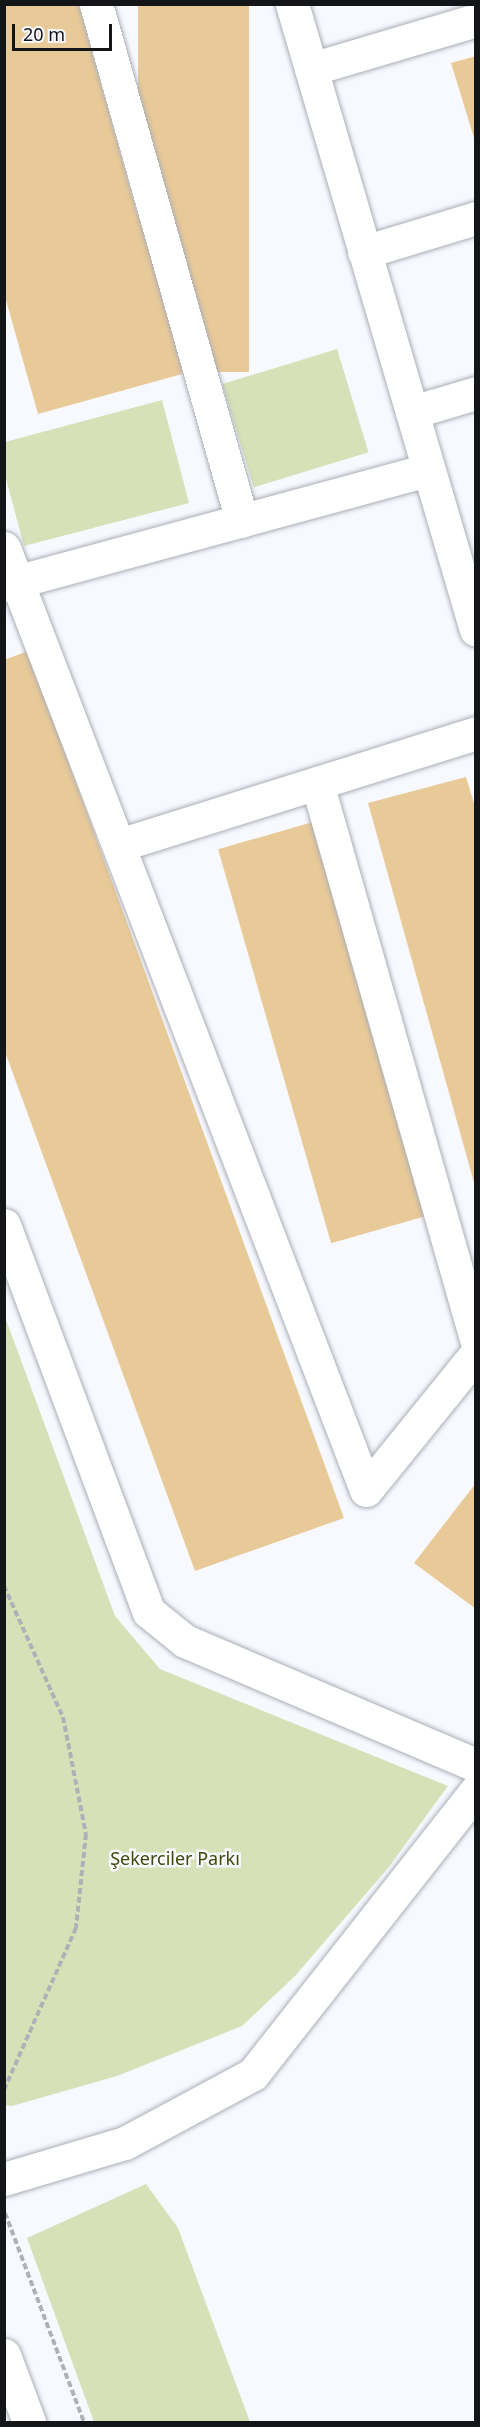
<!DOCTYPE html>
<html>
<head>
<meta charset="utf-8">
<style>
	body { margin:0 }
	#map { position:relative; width:480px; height:2427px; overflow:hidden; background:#f7f9ff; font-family:"Noto Sans",sans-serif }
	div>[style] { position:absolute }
	.green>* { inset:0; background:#d8e0b8; transform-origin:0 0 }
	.building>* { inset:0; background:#e8c998; transform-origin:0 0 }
	.path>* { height:4px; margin-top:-2px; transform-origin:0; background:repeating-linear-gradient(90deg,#b0b1b6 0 6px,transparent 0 9px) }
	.roads { filter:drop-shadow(0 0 2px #abaeb5) drop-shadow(0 0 2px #abaeb5) }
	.minor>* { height:33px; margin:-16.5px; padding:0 16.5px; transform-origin:16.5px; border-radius:16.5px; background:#fff }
	.trunk>* { height:33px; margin:-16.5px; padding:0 16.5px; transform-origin:16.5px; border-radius:16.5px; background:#fff }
	span { translate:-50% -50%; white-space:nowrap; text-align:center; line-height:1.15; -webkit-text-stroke:5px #f7f9ff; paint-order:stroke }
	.park-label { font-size:18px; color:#404809 }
	.frame { position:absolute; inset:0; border:6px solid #141518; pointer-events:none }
	.scale { position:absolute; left:12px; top:24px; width:100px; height:27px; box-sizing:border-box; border:3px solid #141518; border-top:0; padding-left:8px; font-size:18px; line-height:21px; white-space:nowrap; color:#141518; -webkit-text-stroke:4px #f7f9ff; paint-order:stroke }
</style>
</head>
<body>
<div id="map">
	<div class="green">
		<i style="left:337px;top:349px;width:108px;height:120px;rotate:73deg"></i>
		<i style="clip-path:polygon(162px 400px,189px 503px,24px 546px,5px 475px,5px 442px)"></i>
		<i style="clip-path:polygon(4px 1314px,115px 1616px,160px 1669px,448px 1786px,388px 1868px,295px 1976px,242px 2026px,117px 2076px,12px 2106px,4px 2105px)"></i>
		<i style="clip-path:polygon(146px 2184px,178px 2228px,250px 2422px,94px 2422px,27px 2238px)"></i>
	</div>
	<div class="building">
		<i style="left:138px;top:4px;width:111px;height:368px"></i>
		<i style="clip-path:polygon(4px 5px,79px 5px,182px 374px,38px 414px,4px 293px)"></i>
		<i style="clip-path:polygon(476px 56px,476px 141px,475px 141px,451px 63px)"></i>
		<i style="clip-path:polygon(28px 651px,344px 1518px,195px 1571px,4px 1049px,4px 660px)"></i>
		<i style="clip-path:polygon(466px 777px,476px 810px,475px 1186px,368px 803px)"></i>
		<i style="left:320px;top:820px;width:410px;height:106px;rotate:74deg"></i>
		<i style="clip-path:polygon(476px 1483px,476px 1609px,414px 1563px)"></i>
	</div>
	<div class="path">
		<i style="left:4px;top:1586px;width:144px;rotate:65.8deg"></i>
		<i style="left:63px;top:1717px;width:119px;rotate:78.9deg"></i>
		<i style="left:86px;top:1834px;width:95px;rotate:96.1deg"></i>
		<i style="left:76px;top:1928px;width:177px;rotate:114deg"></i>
		<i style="left:5px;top:2213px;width:223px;rotate:69.3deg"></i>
	</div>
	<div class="roads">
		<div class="minor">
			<i style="left:96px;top:4px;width:537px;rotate:74.23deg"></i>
			<i style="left:292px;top:4px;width:652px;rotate:73.62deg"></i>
			<i style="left:311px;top:69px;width:172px;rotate:-16.5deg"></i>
			<i style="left:364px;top:252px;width:117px;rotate:-16.9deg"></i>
			<i style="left:412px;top:412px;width:67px;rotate:-16.5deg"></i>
			<i style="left:4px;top:548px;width:1009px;rotate:68.98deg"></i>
			<i style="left:366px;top:1490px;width:175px;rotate:-51deg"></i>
			<i style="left:4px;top:585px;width:439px;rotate:-15.2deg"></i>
			<i style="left:317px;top:783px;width:578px;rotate:74.04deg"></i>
			<i style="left:119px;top:845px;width:374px;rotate:-17.4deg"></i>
			<i style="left:4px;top:1225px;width:413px;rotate:69.5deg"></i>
			<i style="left:149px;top:1612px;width:46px;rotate:38.9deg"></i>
			<i style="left:185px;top:1641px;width:316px;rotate:23.1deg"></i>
			<i style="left:4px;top:2179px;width:126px;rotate:-16.6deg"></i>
			<i style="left:125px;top:2143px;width:145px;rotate:-28.3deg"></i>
			<i style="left:253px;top:2074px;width:360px;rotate:-51.8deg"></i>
		</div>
		<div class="trunk">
			<i style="left:4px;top:2355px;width:72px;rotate:69.5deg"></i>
		</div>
	</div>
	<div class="park-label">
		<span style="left:175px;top:1858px">Şekerciler Parkı</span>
	</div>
	<div class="frame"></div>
	<div class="scale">20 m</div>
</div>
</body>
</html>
